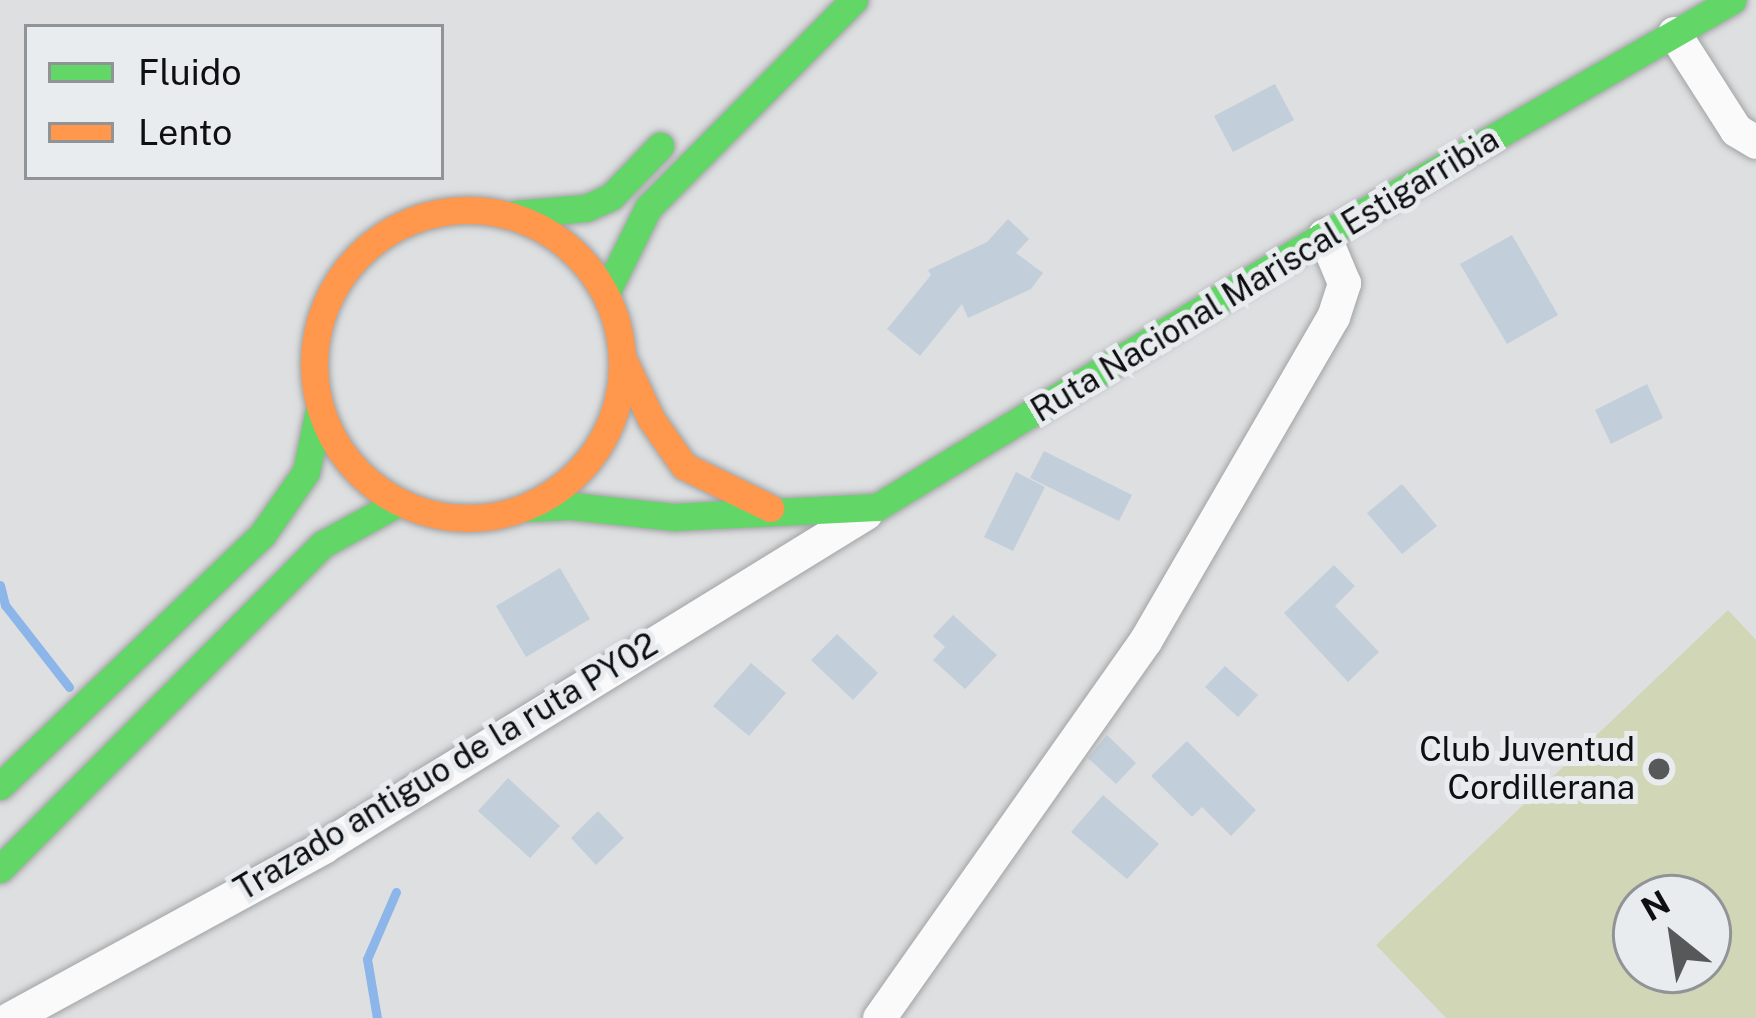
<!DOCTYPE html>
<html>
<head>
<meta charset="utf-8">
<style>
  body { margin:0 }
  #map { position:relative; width:1756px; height:1018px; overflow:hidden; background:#dddfe1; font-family:"Public Sans",sans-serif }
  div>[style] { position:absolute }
  .green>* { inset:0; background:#d1d6b7 }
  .stream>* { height:9px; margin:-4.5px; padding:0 4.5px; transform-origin:4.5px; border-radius:4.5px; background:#8cb5e9 }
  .building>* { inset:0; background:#c2cfda }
  .roads { filter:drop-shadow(0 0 3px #a2a3a4) drop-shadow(0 0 3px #a2a3a4) }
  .street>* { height:33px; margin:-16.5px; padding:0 16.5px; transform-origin:16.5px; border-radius:16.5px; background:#fafafa }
  .fast>* { height:27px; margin:-13.5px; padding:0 13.5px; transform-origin:13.5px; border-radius:13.5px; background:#63d668 }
  .slow>* { height:27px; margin:-13.5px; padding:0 13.5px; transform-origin:13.5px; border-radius:13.5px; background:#ff974d }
  .slow>.ring { margin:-13.5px; padding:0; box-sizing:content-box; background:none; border:27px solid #ff974d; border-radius:50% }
  .dots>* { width:33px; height:33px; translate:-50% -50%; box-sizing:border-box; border:6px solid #e9ecef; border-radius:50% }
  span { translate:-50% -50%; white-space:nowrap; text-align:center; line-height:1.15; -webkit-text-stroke:10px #e9ecef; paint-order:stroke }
  .street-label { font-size:33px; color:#0e0f10 }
  .poi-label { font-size:33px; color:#0e0f10 }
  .right { translate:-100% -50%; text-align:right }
  .legend { position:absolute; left:24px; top:24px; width:420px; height:156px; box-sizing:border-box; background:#e9ecef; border:3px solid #919496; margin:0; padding:15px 21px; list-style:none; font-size:36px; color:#0e0f10 }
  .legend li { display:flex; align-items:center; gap:24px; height:60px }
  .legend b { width:60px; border:3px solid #919496 }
  .north { position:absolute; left:1612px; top:874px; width:120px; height:120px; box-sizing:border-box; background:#e9ecef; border:3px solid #919496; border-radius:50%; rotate:330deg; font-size:33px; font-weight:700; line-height:48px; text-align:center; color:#0e0f10 }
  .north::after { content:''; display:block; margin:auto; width:42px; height:54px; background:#565859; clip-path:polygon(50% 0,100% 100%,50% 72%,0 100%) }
</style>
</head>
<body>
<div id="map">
  <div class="green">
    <div style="clip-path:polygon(evenodd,1728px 610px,1756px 640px,1756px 1018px,1446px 1018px,1376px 945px,1728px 610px,1636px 898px,1708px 898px,1708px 970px,1636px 970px,1636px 898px)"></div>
  </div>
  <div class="stream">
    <div style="left:0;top:585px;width:21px;rotate:76deg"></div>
    <div style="left:5px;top:605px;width:104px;rotate:52deg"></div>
    <div style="left:377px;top:1018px;width:60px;rotate:-99.6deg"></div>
    <div style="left:367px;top:959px;width:73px;rotate:-66.6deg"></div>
  </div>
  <div class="building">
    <div style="clip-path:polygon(1275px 84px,1294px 120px,1233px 152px,1214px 116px)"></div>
    <div style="clip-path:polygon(1008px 219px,1029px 239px,1016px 253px,1043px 273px,1031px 289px,968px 318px,962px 304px,920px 356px,887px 329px,931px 275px,928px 270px,987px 242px)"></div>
    <div style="clip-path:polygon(1512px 235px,1558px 315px,1507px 344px,1460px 264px)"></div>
    <div style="clip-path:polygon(1647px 384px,1663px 418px,1611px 444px,1595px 410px)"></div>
    <div style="clip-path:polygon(1044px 451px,1132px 495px,1119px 521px,1030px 478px)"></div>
    <div style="clip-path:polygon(1016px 472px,1045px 487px,1013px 551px,984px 537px)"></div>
    <div style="clip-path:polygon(1402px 484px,1437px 526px,1402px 554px,1367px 513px)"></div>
    <div style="clip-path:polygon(1334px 565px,1355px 586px,1335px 606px,1379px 652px,1348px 682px,1284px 613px)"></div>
    <div style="clip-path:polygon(560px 568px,590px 619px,526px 657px,496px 606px)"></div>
    <div style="clip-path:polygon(953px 615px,997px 655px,965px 689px,933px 660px,945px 647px,933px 636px)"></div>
    <div style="clip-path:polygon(837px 634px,878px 673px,853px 700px,811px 660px)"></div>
    <div style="clip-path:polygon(751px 663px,786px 693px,749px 736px,713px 706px)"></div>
    <div style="clip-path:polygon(1225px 666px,1258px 695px,1238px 717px,1205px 687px)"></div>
    <div style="clip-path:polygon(1107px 735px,1136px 763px,1116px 784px,1088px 758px)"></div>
    <div style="clip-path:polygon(1187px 741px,1256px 810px,1231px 836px,1202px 807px,1192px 817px,1151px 776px)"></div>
    <div style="clip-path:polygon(508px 778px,560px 826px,530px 858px,478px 811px)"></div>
    <div style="clip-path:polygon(1103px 795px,1159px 844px,1127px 879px,1071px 832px)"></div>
    <div style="clip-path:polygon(598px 811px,624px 838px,596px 865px,571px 838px)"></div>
  </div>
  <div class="roads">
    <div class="street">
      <div style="left:1674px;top:33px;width:115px;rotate:57.4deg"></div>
      <div style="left:1736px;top:130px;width:23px;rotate:31deg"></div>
      <div style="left:10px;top:1018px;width:357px;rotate:-28.6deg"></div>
      <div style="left:323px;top:847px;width:637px;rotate:-31.6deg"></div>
      <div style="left:879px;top:1018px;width:461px;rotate:-54.8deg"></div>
      <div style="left:1145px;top:641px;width:375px;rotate:-59.9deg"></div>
      <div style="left:1333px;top:317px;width:36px;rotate:-72deg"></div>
      <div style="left:1344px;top:283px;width:52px;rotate:-112.6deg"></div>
    </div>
    <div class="fast">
      <div style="left:515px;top:214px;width:71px;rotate:-4.8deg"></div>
      <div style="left:586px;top:208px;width:27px;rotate:-24deg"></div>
      <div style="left:611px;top:197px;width:71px;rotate:-46.1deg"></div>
      <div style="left:607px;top:291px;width:93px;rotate:-63.7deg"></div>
      <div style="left:648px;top:208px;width:293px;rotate:-45.3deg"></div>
      <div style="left:524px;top:508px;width:47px;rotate:-2.4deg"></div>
      <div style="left:571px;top:506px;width:104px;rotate:6.1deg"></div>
      <div style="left:674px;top:517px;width:203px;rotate:-2.8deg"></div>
      <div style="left:877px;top:507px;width:523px;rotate:-31.32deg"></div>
      <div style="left:1324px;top:235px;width:471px;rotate:-29.9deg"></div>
      <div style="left:0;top:786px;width:363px;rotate:-43.8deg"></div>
      <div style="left:262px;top:535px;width:77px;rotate:-55.1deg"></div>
      <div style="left:306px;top:472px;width:63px;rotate:-78.2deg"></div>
      <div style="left:0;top:869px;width:458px;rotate:-45.2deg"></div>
      <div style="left:323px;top:544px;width:85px;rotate:-28.7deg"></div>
    </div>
    <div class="slow">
      <div class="ring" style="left:314px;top:210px;width:281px;height:281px"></div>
      <div style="left:623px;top:359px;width:66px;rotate:65deg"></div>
      <div style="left:651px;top:419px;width:57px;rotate:54.9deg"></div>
      <div style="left:684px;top:466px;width:96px;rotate:26deg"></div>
    </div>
  </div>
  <div class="dots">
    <div style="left:1659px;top:769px;background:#565859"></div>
  </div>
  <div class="street-label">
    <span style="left:1265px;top:275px;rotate:-31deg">Ruta Nacional Mariscal Estigarribia</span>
    <span style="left:446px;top:767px;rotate:-31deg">Trazado antiguo de la ruta PY02</span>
  </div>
  <div class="poi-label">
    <span class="right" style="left:1635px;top:769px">Club Juventud<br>Cordillerana</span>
  </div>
  <ul class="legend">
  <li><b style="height:15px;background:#63d668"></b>Fluido</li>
  <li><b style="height:15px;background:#ff974d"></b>Lento</li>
  </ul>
  <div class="north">N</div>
</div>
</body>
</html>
